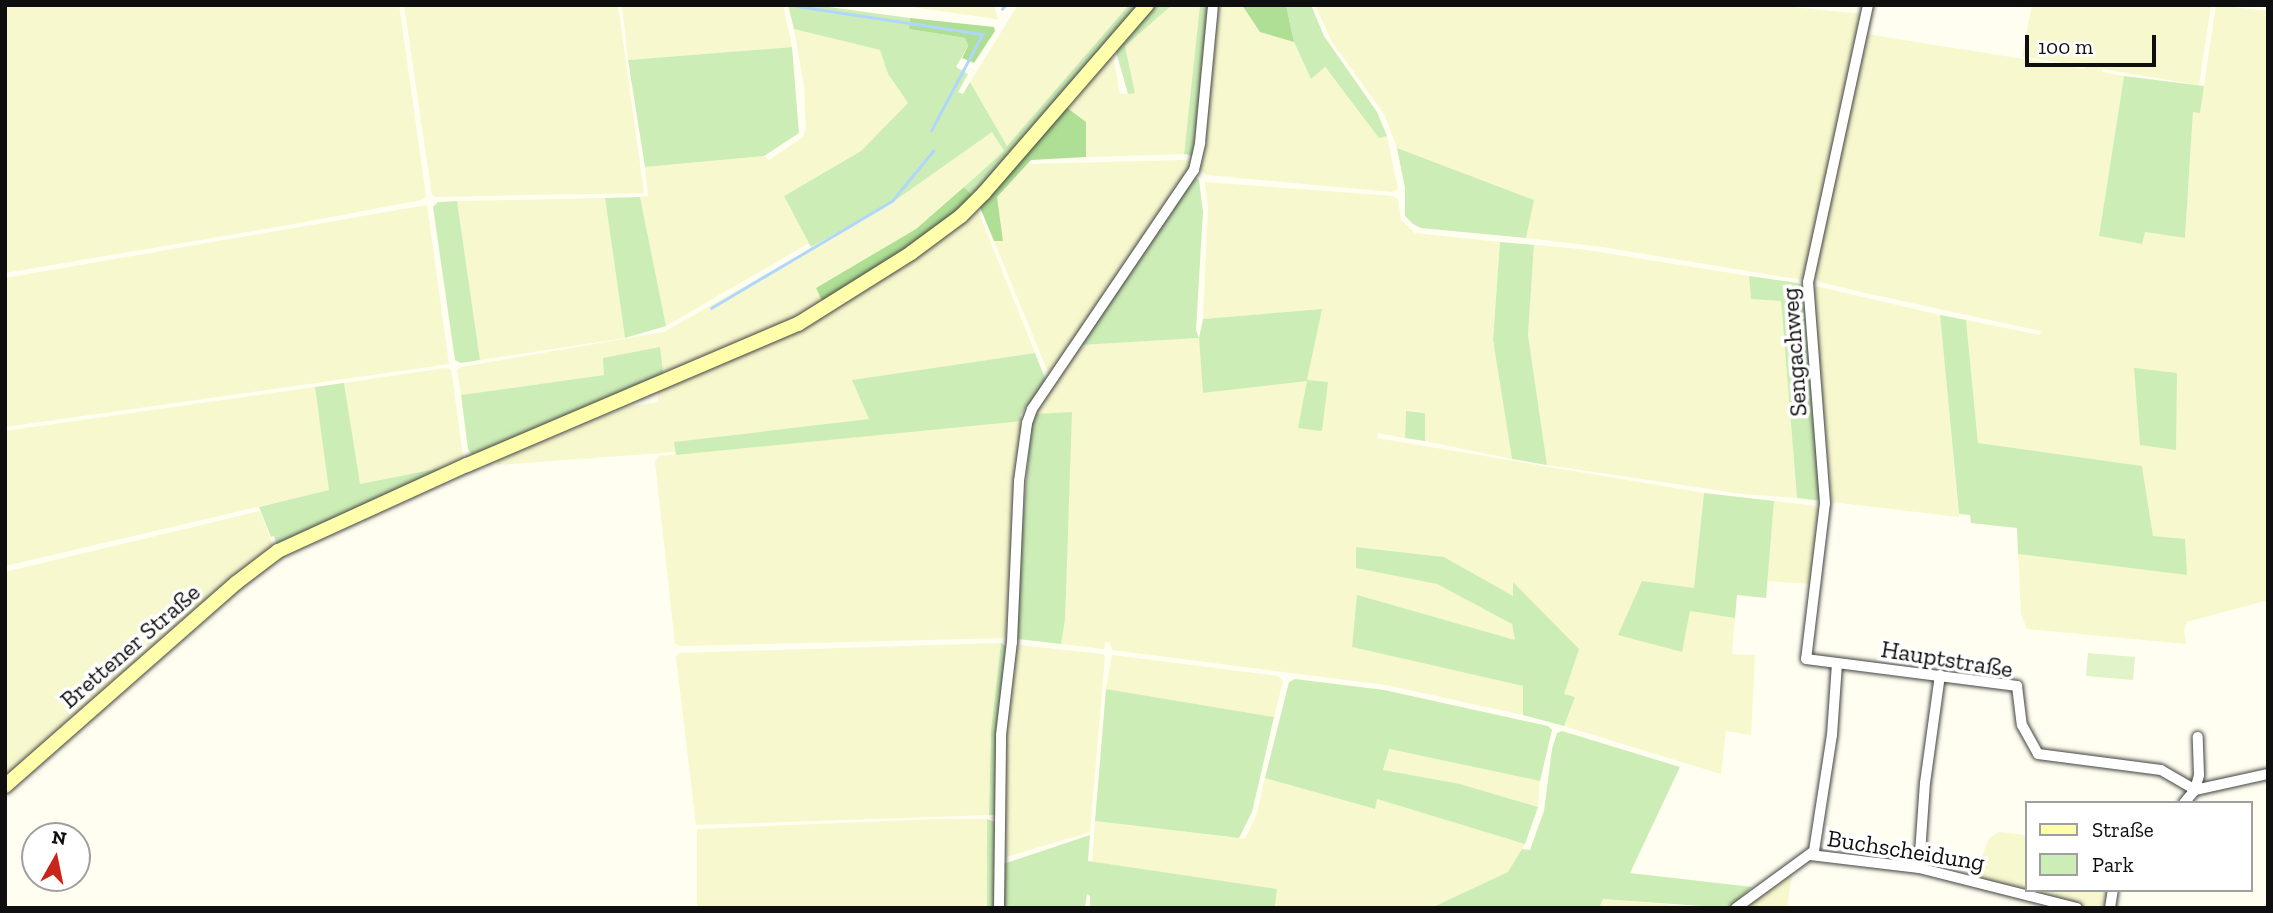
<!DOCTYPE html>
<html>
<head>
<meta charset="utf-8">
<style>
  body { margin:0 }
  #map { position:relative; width:2273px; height:913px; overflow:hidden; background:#fffef0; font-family:"Zilla Slab",serif }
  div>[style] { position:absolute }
  .farmland>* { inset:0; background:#f7f8ce }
  .green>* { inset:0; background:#cdedb6 }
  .forest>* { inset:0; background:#aedf94 }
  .pitch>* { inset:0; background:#e0f3c9 }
  .stream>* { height:2.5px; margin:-1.25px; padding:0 1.25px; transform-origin:1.25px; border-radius:1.25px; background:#b0d7fb }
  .roads { filter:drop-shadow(0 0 2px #424242) drop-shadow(0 0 2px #424242) }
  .minor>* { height:10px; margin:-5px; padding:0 5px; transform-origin:5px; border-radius:5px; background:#fff }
  .secondary>* { height:14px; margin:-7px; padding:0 7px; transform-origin:7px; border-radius:7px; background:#fffeab }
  span { translate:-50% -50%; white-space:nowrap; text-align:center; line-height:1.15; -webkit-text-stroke:7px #fff; paint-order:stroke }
  .street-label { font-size:24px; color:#0f0f0f }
  .frame { position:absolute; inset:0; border:7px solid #0f0f0f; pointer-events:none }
  .legend { position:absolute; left:2025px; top:801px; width:228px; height:91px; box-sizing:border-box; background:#fff; border:2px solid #9f9f9f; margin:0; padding:9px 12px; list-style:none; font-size:21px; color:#0f0f0f }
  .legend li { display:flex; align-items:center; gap:14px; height:35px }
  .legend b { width:35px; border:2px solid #9f9f9f }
  .north { position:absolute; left:21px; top:822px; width:70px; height:70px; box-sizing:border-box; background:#fff; border:2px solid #9f9f9f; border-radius:50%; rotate:9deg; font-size:19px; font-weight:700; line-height:28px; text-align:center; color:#0f0f0f }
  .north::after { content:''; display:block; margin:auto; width:24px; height:32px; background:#ca251b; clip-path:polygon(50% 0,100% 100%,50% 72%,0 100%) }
  .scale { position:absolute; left:2025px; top:35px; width:131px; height:32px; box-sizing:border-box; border:4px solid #0f0f0f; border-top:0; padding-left:9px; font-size:21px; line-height:24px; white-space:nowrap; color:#0f0f0f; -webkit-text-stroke:5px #fff; paint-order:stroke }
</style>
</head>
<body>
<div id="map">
  <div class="farmland">
    <div style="clip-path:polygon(5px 5px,399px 5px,426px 196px,421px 200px,294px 224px,5px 273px)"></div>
    <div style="clip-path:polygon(404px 5px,618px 5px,644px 193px,435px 197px,432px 195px)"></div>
    <div style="clip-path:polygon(622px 5px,783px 5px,792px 47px,628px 60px)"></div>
    <div style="clip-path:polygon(899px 5px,994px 5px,998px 20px,990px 18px)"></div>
    <div style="clip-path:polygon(1018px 5px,1129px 5px,1007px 146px,970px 82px)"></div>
    <div style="clip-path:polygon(1200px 5px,1184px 154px,1086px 157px,1086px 122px,1066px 107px,1112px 52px,1120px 94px,1135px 93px,1125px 46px,1169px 7px)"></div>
    <div style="clip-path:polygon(1217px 5px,1242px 5px,1261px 32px,1294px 42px,1311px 79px,1324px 67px,1379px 137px,1387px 136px,1398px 189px,1392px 192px,1206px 175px,1198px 167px)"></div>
    <div style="clip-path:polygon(1315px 5px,1774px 5px,1861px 14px,1807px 274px,1802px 279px,1790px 278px,1603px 247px,1526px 238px,1533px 200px,1397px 148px,1384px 114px,1332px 42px)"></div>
    <div style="clip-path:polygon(2032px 5px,2211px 5px,2199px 85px,2102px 69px,2102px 72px,2124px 76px,2099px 236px,2142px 244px,2144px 232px,2185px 238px,2193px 112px,2200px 112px,2216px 5px,2268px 11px,2268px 600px,2187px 622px,2184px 630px,2186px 644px,2027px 629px,2021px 614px,2018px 554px,2186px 574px,2153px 536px,2142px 466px,1978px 443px,1966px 320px,2040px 335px,2041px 331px,1861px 292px,1820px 282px,1813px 275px,1866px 34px,2085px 69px,2085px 67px,2022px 56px)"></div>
    <div style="clip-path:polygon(794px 29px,880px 50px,888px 74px,908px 103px,861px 151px,785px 195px,809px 243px,666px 326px,640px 197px,648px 196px,645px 167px,764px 156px,769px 160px,803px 137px,806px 129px,804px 86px)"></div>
    <div style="clip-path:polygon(992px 132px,1004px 151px,916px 229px,816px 288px,823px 303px,794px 320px,664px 378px,660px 348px,604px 375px,461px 395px,457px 370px,461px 367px,664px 332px,893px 202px)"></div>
    <div style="clip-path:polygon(1182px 160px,1191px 161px,1187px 173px,1050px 377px,994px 241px,1003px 240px,997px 198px,1027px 164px)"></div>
    <div style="clip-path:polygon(1205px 182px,1392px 196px,1398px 199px,1401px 220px,1415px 233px,1500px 242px,1493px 340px,1512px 459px,1425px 441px,1424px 412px,1406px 411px,1405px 438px,1378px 433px,1377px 438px,1704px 493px,1694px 588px,1682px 652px,1690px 610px,1735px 618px,1732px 654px,1755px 655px,1751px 735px,1726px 731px,1721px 774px,1564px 726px,1575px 697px,1564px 694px,1513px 584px,1514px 597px,1444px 557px,1357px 547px,1357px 568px,1437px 584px,1512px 624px,1515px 641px,1358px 596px,1352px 647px,1523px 686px,1523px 715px,1386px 685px,1112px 650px,1110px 642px,1105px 642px,1104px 649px,1061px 644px,1065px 620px,1035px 414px,1081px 345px,1199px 338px,1204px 393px,1307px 380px,1321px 309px,1203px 319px,1208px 208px)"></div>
    <div style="clip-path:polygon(605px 198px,625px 338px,480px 360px,457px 201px)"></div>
    <div style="clip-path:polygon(427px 205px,449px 364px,5px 427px,5px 278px)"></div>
    <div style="clip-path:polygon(978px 211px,1035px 353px,853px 380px,869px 419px,675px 442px,675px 452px,497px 465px,497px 461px,627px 407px,658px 402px,658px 390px,875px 284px)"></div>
    <div style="clip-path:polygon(1534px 245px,1580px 249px,1749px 276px,1751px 299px,1781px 301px,1797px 498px,1743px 494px,1547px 465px,1528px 335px)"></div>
    <div style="clip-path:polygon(1815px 286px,1940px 315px,1959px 517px,1832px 502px,1811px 291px)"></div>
    <div style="clip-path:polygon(445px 368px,451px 369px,463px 456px,461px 464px,359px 484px,344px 383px)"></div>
    <div style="clip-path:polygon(315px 387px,330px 490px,5px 566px,5px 431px)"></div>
    <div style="clip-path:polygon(1022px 421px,1014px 475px,1006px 638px,680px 646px,675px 643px,655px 462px,659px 456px)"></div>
    <div style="clip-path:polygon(1774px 501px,1816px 506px,1821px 512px,1814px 584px,1767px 581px)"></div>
    <div style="clip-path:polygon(260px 511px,273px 546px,8px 776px,5px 770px,5px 572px)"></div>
    <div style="clip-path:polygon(1001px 643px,991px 730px,989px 815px,696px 825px,676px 657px,679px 653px)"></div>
    <div style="clip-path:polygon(1020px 645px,1103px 654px,1105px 657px,1090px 832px,1006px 857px,1002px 855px,1005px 743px,1015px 650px)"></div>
    <div style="clip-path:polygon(1112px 655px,1278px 676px,1283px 681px,1274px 717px,1106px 689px)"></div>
    <div style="clip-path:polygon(1388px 749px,1540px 781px,1538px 807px,1460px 784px,1383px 771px)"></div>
    <div style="clip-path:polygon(1265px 778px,1374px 809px,1377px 799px,1525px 844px,1509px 872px,1431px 908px,1275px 907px,1277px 889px,1092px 862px,1095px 821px,1245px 839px,1257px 813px)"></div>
    <div style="clip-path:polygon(935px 819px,987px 819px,987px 908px,697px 908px,697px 829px)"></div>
    <div style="clip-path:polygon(1999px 832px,2026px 835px,2026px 890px,2110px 890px,2107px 908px,2087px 908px,1974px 877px,1989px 838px)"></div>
    <div style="clip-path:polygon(1793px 868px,1787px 908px,1742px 908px)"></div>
    <div style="clip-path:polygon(1603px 899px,1713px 908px,1599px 908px)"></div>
  </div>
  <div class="green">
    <div style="clip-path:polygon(788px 5px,814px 5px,910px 18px,909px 29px,965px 38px,968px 46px,956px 67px,968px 74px,958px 92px,963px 94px,970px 82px,1007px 146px,1129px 5px,1139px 5px,973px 196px,964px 187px,1004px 151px,992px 132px,893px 202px,811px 247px,784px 196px,861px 151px,908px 103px,888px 74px,880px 50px,794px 29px)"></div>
    <div style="clip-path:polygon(1152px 5px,1172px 5px,1125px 46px,1135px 93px,1128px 94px,1115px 48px)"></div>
    <div style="clip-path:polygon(1200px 5px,1211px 5px,1193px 156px,1184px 154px)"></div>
    <div style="clip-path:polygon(1286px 5px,1311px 5px,1324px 36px,1377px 112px,1387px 136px,1379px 138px,1325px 67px,1311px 79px,1294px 42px)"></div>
    <div style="clip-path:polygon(792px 47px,799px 133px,764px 156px,645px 167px,628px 60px)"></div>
    <div style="clip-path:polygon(2124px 76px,2204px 86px,2200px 113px,2193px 112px,2185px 238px,2145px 232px,2142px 244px,2099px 236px)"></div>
    <div style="clip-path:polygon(1397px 148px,1534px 200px,1526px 238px,1421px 228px,1413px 224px,1405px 216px,1405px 188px)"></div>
    <div style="clip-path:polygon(1194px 177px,1199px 180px,1203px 212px,1196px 330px,1199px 338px,1203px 319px,1322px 309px,1307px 380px,1328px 382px,1322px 431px,1298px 428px,1307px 381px,1203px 393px,1199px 338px,1081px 345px)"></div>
    <div style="clip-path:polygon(640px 197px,666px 326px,625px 338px,605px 198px)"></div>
    <div style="clip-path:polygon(457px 201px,480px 360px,461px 363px,455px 360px,433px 207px,438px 202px)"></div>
    <div style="clip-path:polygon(1500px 242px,1534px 245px,1528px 335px,1547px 465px,1512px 459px,1493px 340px)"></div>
    <div style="clip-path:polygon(1749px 276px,1798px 283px,1803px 286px,1822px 501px,1797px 498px,1781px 301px,1751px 299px)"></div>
    <div style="clip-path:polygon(1940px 315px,1966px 320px,1978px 443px,2142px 466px,2153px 536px,2185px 539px,2187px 575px,2018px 554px,2017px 528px,1971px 523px,1970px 515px,1959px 514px)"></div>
    <div style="clip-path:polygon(660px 347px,664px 378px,473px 456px,468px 449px,461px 395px,604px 375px,603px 358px)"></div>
    <div style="clip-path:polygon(1035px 353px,1046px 381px,1020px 415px,1022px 421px,676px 455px,674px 442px,869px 419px,852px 380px)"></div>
    <div style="clip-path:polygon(2134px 368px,2177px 373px,2176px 450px,2140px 445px)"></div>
    <div style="clip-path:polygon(344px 383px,360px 484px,461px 464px,277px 544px,274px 536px,271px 537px,259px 507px,329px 490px,315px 387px)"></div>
    <div style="clip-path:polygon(1406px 411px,1425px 413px,1425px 441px,1405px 438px)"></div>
    <div style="clip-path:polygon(1072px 412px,1065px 620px,1061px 644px,1018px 639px,1014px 634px,1017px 578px,1032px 422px,1035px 414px)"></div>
    <div style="clip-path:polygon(1704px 493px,1774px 501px,1766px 598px,1737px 595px,1735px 618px,1690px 611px,1682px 652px,1618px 635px,1642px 581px,1694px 588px)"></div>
    <div style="clip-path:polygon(1356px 547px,1444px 557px,1513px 596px,1513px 582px,1579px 649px,1564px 694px,1575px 697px,1564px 726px,1523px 715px,1523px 686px,1352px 647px,1357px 595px,1515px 640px,1512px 624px,1437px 584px,1356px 568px)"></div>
    <div style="clip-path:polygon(1001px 643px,1007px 647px,998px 740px,995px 815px,989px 815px,991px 730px)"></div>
    <div style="clip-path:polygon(1295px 679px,1384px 690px,1548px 726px,1552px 730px,1540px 781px,1389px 749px,1383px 770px,1460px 784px,1538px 807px,1525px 844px,1377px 799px,1375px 809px,1265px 778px,1289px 682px)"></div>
    <div style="clip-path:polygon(1106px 689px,1274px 717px,1252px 812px,1239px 838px,1095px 821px)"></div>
    <div style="clip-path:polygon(1562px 731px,1680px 767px,1630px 873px,1752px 887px,1729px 908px,1603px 899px,1599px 908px,1431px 908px,1508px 872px,1522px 849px,1530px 850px,1544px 811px,1552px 749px,1557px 733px)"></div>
    <div style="clip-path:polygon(987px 819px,995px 822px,995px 908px,987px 908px)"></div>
    <div style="clip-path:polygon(1090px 835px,1088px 861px,1277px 889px,1275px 906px,1283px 908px,1090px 908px,1090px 896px,1087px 894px,1085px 908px,1002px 908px,1003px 864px)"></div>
  </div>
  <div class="forest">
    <div style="clip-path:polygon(1242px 5px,1286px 5px,1294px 42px,1260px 32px)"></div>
    <div style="clip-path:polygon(910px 18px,994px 27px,995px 31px,974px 63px,962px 58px,968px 46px,965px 38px,909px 29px)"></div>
    <div style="clip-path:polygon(1066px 107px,1086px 122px,1086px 157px,1031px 160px,997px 197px,1003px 241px,994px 241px,979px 205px)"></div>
    <div style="clip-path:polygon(964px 187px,973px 196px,930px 233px,823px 303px,816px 288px,916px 229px)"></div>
  </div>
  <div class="pitch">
    <div style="clip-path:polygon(2088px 653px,2135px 657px,2133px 680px,2086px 676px)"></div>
  </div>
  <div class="stream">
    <div style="left:797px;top:6px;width:188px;rotate:8.6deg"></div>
    <div style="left:983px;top:34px;width:109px;rotate:118deg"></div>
    <div style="left:1002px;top:9px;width:5px;rotate:-53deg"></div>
    <div style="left:711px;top:308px;width:210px;rotate:-30.6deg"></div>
    <div style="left:892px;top:201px;width:65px;rotate:-50.6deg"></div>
  </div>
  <div class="roads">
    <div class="minor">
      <div style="left:1868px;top:5px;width:283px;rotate:102.2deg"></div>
      <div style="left:1808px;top:282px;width:222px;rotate:85.6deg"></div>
      <div style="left:1825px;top:503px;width:157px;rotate:96.9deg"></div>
      <div style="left:1806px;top:659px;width:213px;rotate:7.3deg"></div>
      <div style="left:2017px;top:686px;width:39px;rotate:83deg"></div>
      <div style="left:2022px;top:725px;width:33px;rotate:61deg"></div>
      <div style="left:2038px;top:754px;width:124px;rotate:7.4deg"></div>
      <div style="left:2161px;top:770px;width:39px;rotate:30deg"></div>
      <div style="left:2195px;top:790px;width:75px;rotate:-12.4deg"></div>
      <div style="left:2184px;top:803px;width:17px;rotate:-50deg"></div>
      <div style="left:2195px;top:790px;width:16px;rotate:-75deg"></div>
      <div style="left:2199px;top:775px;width:38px;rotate:-92deg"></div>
      <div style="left:1810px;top:855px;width:110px;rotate:6.8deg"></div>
      <div style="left:1919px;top:868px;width:163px;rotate:14.2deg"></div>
      <div style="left:1919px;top:868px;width:85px;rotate:-86deg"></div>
      <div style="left:1925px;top:783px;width:109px;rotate:-82.1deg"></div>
      <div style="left:999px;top:908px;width:173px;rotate:-89.3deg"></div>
      <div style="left:1001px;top:735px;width:94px;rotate:-83.3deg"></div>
      <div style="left:1012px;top:642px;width:161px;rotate:-87.5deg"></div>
      <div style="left:1019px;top:481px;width:59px;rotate:-82.1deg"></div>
      <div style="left:1027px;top:423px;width:15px;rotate:-70deg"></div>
      <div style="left:1032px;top:409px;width:289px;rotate:-55.9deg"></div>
      <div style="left:1194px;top:170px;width:28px;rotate:-77deg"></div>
      <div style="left:1200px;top:143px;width:139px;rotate:-84.6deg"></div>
      <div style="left:1736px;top:908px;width:97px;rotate:-36.2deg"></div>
      <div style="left:1814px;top:851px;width:117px;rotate:-81.2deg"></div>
      <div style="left:1832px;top:735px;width:71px;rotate:-86deg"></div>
      <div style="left:2110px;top:908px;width:18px;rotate:-81deg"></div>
    </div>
    <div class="secondary">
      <div style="left:5px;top:786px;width:308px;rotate:-41.3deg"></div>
      <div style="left:236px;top:583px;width:53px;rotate:-37.3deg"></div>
      <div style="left:278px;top:551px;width:208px;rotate:-24.5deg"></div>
      <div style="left:467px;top:465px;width:360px;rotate:-23.1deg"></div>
      <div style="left:798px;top:324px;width:133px;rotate:-32.1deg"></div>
      <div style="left:911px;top:253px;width:62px;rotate:-36.5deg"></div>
      <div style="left:961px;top:216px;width:33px;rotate:-45deg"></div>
      <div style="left:984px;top:193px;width:249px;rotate:-49.1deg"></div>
    </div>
  </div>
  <div class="street-label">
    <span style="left:1794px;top:352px;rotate:-94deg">Sengachweg</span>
    <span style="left:130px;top:646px;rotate:-41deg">Brettener Straße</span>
    <span style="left:1947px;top:659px;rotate:9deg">Hauptstraße</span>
    <span style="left:1906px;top:850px;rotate:9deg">Buchscheidung</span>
  </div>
  <div class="frame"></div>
  <ul class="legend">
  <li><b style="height:9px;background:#fffeab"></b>Straße</li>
  <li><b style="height:19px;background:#cdedb6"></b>Park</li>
  </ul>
  <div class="north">N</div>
  <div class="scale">100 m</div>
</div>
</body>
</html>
